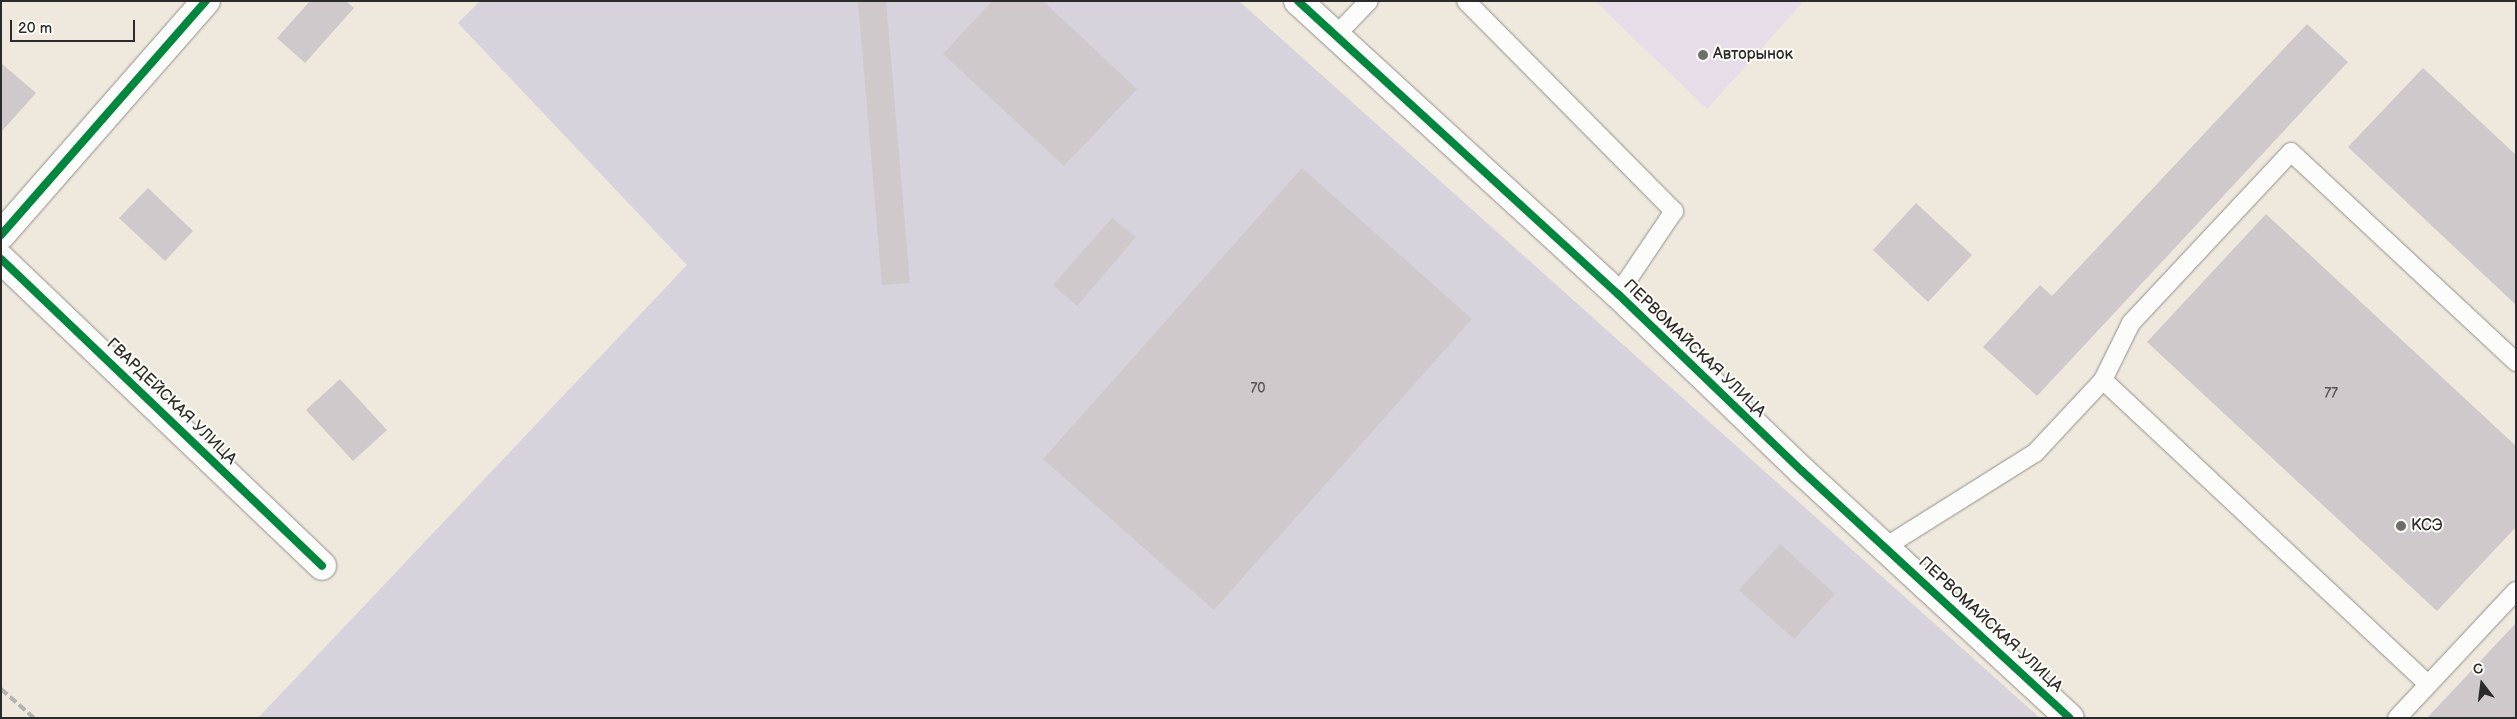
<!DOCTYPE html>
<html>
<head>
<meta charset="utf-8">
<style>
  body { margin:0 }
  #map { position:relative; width:2517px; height:719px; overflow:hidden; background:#eee8dd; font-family:"Balsamiq Sans",sans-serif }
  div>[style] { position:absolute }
  .built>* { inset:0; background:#e7dde9 }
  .industrial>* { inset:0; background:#d7d2db }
  .building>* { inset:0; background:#cfc9cc }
  .roads { filter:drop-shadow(0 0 1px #938f8a) drop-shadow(0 0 1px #938f8a) }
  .lane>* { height:18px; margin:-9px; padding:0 9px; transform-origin:9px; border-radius:9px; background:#fcfcfa }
  .street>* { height:28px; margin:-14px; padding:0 14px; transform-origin:14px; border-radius:14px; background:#fcfcfa }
  .rail>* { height:4px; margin-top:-2px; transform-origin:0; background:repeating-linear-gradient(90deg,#b4b3b2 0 8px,transparent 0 12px) }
  .cycleway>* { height:8px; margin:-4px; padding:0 4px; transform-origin:4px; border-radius:4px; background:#00873e }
  .dots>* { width:14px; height:14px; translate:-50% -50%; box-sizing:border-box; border:2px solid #fdfcf7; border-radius:50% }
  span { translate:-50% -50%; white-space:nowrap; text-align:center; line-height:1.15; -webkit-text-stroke:4px #fdfcf7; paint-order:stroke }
  .number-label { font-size:14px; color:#545253 }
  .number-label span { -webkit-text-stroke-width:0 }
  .poi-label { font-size:16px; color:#2b2b2b }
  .left { translate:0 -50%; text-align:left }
  .street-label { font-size:16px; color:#2b2b2b }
  .frame { position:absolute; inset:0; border:2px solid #2b2b2b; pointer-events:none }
  .north { position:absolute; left:2457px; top:659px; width:50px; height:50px; -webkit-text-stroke:4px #fdfcf7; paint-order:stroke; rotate:345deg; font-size:14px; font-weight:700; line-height:20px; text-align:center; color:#2b2b2b }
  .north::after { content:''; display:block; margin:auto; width:18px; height:22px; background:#2b2b2b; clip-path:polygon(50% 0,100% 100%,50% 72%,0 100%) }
  .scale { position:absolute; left:10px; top:20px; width:125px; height:22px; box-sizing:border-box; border:2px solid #2b2b2b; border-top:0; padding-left:6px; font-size:15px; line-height:18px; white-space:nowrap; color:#2b2b2b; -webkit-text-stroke:4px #fdfcf7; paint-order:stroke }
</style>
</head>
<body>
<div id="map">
  <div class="built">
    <div style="clip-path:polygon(1595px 1px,1804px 1px,1707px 109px)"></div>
  </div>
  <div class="industrial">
    <div style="clip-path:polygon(480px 1px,1239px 1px,2040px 718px,258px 718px,687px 265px,458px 23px)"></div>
  </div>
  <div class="building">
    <div style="clip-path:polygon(310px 1px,346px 1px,354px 8px,305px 63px,277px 38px)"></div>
    <div style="clip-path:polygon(858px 1px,886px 1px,910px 283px,882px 285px)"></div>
    <div style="clip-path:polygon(992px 1px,1043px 1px,1137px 89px,1064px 166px,943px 54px)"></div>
    <div style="clip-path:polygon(2307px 24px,2348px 62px,2037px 396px,1983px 347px,2040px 285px,2052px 296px)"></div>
    <div style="clip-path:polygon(1px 63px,36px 93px,2px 131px,1px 130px)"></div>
    <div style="clip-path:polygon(2423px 68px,2516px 155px,2516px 305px,2348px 147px)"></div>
    <div style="clip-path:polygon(1302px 168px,1472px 319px,1214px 610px,1043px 459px)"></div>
    <div style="clip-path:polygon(148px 188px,193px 231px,165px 261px,119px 218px)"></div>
    <div style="clip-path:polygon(1916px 203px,1972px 255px,1928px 302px,1873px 250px)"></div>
    <div style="clip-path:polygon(2266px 214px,2516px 446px,2516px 527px,2437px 611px,2147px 342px)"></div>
    <div style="clip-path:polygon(1112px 218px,1136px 237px,1077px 306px,1053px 285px)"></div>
    <div style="clip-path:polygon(340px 379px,387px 430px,353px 461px,306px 410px)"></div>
    <div style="clip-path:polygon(1780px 544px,1835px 594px,1794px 639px,1739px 590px)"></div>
    <div style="clip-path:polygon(2516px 623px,2516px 718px,2427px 718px)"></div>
  </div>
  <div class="roads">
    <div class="lane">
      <div style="left:1466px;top:1px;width:296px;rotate:45.3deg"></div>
      <div style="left:1674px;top:211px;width:100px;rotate:124deg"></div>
      <div style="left:1336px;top:35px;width:47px;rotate:-45.9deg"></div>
      <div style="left:2103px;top:380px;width:64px;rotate:-63.8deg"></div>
      <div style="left:2131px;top:323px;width:234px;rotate:-46.9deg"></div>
      <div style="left:2291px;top:152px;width:308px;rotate:43deg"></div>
      <div style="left:1885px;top:547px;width:177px;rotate:-32.1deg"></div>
      <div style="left:2035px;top:453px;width:100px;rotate:-47deg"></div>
      <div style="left:2103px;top:380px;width:445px;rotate:43.1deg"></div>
      <div style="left:2397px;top:718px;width:174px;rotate:-46.9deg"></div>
    </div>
    <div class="street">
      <div style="left:1298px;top:1px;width:434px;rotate:42.5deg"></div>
      <div style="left:1618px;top:294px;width:255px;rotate:43.9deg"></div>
      <div style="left:1802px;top:471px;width:364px;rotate:42.7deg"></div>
      <div style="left:1px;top:235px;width:311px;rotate:-48.8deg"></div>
      <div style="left:1px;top:259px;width:444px;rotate:43.7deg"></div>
    </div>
  </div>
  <div class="rail">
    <div style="left:1px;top:689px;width:44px;rotate:41.3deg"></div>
  </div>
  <div class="cycleway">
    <div style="left:1298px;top:1px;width:434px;rotate:42.5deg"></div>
    <div style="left:1618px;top:294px;width:255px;rotate:43.9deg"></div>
    <div style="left:1802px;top:471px;width:364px;rotate:42.7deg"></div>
    <div style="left:1px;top:235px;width:311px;rotate:-48.8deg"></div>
    <div style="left:1px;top:259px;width:444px;rotate:43.7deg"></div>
  </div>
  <div class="dots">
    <div style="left:1703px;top:55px;background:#6f6d69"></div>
    <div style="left:2401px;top:526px;background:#6f6d69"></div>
  </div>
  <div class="number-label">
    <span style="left:1258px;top:389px">70</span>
    <span style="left:2331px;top:394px">77</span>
  </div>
  <div class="poi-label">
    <span class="left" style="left:1713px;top:55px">Авторынок</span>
    <span class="left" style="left:2411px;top:526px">КСЭ</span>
  </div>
  <div class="street-label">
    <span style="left:1694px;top:349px;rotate:44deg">ПЕРВОМАЙСКАЯ УЛИЦА</span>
    <span style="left:171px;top:402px;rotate:44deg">ГВАРДЕЙСКАЯ УЛИЦА</span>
    <span style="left:1990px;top:625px;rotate:43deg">ПЕРВОМАЙСКАЯ УЛИЦА</span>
  </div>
  <div class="frame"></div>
  <div class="north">С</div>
  <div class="scale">20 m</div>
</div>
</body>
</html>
